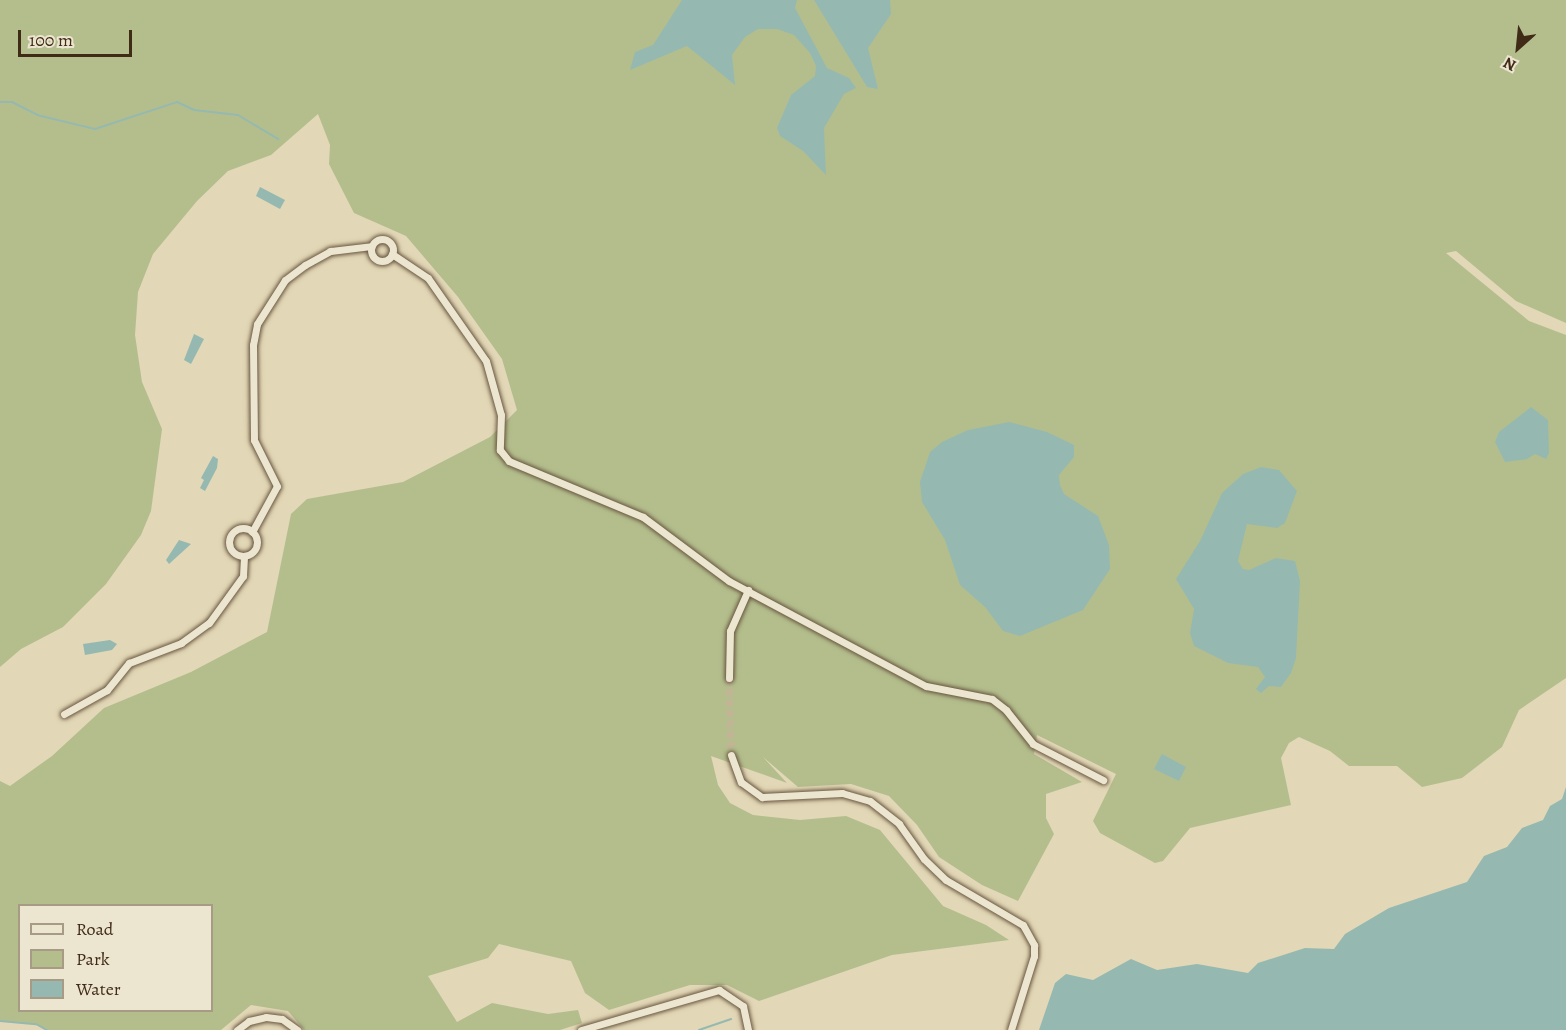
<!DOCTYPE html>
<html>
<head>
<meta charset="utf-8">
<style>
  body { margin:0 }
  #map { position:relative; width:1566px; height:1030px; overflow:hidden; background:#e2d7b6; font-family:Alegreya,serif }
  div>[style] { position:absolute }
  .green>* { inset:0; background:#b4be8d }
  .water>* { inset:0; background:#95b9b0 }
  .stream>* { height:2px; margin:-1px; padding:0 1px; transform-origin:1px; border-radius:1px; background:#95b9b0 }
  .street-tunnel>* { height:7px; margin-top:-3.5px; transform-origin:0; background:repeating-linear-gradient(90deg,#c2b596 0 7px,transparent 0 10.5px) }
  .roads { filter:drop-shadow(0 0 2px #68563f) drop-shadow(0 0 2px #68563f) }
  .street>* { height:7px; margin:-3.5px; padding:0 3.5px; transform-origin:3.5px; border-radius:3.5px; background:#ece5d0 }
  .street>.ring { margin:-3.5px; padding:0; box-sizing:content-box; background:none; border:7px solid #ece5d0; border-radius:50% }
  span { translate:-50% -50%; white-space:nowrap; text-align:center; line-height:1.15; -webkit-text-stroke:4.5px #ece5d0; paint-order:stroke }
  .legend { position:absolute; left:18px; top:904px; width:195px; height:108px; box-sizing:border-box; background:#ece5d0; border:2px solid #a79b86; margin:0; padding:8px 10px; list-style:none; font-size:18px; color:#402b17 }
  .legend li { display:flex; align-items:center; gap:12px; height:30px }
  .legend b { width:30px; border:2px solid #a79b86 }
  .north { position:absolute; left:1488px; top:18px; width:60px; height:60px; -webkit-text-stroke:4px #ece5d0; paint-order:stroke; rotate:207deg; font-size:16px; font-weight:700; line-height:24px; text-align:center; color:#402b17 }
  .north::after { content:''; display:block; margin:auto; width:21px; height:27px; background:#402b17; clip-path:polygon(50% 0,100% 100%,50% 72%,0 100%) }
  .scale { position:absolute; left:18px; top:30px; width:114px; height:27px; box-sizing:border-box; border:3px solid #402b17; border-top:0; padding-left:8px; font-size:18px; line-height:21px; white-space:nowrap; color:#402b17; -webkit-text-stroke:4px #ece5d0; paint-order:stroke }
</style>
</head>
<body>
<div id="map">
  <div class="green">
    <div style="clip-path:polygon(evenodd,0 0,1566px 0,1566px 323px,1516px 301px,1456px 251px,1446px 253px,1529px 321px,1566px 335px,1566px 678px,1519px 710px,1502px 747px,1462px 778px,1422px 787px,1397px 766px,1349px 766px,1330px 751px,1299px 737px,1289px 743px,1281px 758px,1291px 805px,1190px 828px,1163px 861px,1155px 863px,1100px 833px,1093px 821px,1116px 774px,1037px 735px,1034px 754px,1082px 782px,1046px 794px,1046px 818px,1054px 834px,1018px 901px,982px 885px,939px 857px,917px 825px,889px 796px,851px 784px,798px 787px,763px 757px,787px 783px,711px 756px,718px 785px,730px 803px,753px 815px,800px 820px,846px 816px,880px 830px,943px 906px,986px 925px,1009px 940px,892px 955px,759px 1001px,727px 985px,690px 985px,609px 1010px,585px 993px,571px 961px,499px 944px,488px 958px,428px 976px,457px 1022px,492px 1003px,548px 1014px,578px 1010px,582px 1023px,560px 1030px,304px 1030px,288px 1011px,251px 1005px,221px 1030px,47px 1030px,36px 1024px,0 1021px,0 781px,10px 786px,52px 756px,104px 708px,191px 672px,267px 632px,291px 514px,307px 499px,403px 482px,490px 437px,517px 410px,502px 359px,458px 297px,406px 236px,354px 213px,329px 164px,330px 145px,318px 114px,271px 155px,228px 171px,197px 201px,153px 254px,138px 292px,135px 335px,142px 382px,162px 429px,151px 511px,141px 535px,106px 584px,63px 627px,21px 649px,0 667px,0 0,20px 906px,212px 906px,212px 1010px,20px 1010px,20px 906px)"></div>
  </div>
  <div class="water">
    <div style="clip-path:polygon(682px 0,797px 0,795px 8px,827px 68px,849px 78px,856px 88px,844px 94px,824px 128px,826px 175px,803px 151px,780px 136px,777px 128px,791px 95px,815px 76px,816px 66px,810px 53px,794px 35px,777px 29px,758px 29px,745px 37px,732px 55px,735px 85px,687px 46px,630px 70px,635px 52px,653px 45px)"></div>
    <div style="clip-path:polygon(814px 0,890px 0,891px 14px,868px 48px,878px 89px,867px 87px)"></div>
    <div style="clip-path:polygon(260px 187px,285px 200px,280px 209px,256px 196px)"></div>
    <div style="clip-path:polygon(194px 334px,204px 339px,191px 364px,184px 360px)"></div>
    <div style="clip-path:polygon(1531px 407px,1548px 420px,1549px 453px,1546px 459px,1535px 454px,1527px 459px,1505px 462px,1495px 442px,1499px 432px)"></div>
    <div style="clip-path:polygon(1009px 422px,1047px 432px,1074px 445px,1074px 457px,1059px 475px,1060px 485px,1064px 494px,1098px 516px,1109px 545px,1110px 569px,1083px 610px,1020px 636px,1003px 631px,985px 607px,960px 585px,945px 540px,922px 502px,920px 482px,930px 452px,942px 442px,968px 430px)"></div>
    <div style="clip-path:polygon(213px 456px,218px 459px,217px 468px,205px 491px,200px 488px,204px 480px,201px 478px)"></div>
    <div style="clip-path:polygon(1261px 467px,1279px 470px,1297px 491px,1285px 523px,1277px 528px,1247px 524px,1238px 561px,1243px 569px,1249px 570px,1276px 558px,1295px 561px,1300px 581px,1296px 658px,1291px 673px,1281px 687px,1269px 686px,1261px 693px,1256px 689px,1265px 677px,1258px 667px,1228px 663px,1194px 646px,1190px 633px,1194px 609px,1176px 579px,1200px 541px,1222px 493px,1243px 474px)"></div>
    <div style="clip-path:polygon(179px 540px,191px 544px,169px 564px,166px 560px)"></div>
    <div style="clip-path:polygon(110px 640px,117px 644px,112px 650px,85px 655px,83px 644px)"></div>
    <div style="clip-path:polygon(1162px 754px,1186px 767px,1179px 781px,1154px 769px)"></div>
    <div style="clip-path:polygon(1566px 787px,1566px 1030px,1039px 1030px,1055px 983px,1066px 974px,1093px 980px,1131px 959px,1157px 970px,1197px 964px,1248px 973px,1258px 963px,1305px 948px,1334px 949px,1345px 934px,1389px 908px,1467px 882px,1484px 856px,1507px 847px,1522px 828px,1543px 820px,1550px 806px,1562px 799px)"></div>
  </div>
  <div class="stream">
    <div style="left:0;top:102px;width:12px"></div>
    <div style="left:12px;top:102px;width:28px;rotate:27deg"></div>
    <div style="left:37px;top:115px;width:60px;rotate:13.6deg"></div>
    <div style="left:95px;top:129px;width:86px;rotate:-18.2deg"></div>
    <div style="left:177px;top:102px;width:19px;rotate:25deg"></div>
    <div style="left:194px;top:110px;width:44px;rotate:6.5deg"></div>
    <div style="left:238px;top:115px;width:47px;rotate:31deg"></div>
    <div style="left:0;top:1021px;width:36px;rotate:5deg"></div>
    <div style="left:36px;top:1024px;width:13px;rotate:29deg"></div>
    <div style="left:699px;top:1030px;width:34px;rotate:-19deg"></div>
  </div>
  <div class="street-tunnel">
    <div style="left:729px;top:678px;width:77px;rotate:88.5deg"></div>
  </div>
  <div class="roads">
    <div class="street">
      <div class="ring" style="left:371px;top:239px;width:15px;height:15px"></div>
      <div style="left:392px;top:254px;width:43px;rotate:33.7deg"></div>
      <div style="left:428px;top:278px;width:101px;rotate:55.1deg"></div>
      <div style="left:486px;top:361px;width:56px;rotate:74.5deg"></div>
      <div style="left:501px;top:415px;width:35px;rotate:92deg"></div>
      <div style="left:500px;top:450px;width:14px;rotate:51deg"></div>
      <div style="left:509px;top:461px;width:145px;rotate:22.7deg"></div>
      <div style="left:643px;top:517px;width:107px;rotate:36.7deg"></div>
      <div style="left:729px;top:581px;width:223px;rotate:28.1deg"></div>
      <div style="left:926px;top:686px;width:67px;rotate:11.1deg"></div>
      <div style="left:992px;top:699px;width:18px;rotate:38deg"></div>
      <div style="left:1006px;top:710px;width:43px;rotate:51.5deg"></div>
      <div style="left:1033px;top:744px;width:79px;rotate:27.2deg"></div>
      <div class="ring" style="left:229px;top:528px;width:21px;height:21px"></div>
      <div style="left:252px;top:532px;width:52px;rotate:-61.5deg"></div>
      <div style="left:277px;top:486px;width:51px;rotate:-116.6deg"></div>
      <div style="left:254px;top:440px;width:95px;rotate:-90.6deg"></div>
      <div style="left:253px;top:345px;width:21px;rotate:-79deg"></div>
      <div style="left:257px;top:324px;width:52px;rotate:-57.5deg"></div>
      <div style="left:285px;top:280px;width:25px;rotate:-37deg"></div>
      <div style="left:305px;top:265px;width:29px;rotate:-29deg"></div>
      <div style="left:330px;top:251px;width:42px;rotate:-6.8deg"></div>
      <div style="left:729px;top:678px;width:47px;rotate:-88.8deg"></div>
      <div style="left:730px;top:631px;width:45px;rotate:-66.3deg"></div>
      <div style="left:64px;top:714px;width:49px;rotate:-29.2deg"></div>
      <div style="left:107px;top:690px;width:35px;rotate:-51deg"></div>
      <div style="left:129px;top:663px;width:56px;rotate:-21deg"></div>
      <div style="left:181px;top:643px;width:34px;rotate:-36deg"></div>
      <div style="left:209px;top:623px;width:58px;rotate:-54.1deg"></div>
      <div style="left:243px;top:576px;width:20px;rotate:-87deg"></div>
      <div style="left:731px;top:755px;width:29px;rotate:70deg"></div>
      <div style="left:741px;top:782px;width:26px;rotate:36deg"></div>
      <div style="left:762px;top:797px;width:80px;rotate:-2.9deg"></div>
      <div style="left:842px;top:793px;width:29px;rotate:16deg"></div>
      <div style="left:870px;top:801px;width:37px;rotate:38deg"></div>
      <div style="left:899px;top:824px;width:43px;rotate:54.5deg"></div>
      <div style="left:924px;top:859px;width:30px;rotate:44deg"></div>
      <div style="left:946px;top:880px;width:89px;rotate:30.3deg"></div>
      <div style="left:1023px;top:925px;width:23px;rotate:61deg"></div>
      <div style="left:1034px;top:945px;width:11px;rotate:90deg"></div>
      <div style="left:1034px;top:956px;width:77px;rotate:107.3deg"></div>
      <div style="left:237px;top:1030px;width:15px;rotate:-37deg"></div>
      <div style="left:249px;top:1021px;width:17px;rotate:-13deg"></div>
      <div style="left:266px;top:1017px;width:16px;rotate:7deg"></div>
      <div style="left:282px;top:1019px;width:19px;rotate:36deg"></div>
      <div style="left:581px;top:1030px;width:144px;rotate:-16.2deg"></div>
      <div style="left:719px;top:990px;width:29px;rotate:34deg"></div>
      <div style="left:743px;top:1006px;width:25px;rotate:78deg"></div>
    </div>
  </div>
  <ul class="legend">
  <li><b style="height:8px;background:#ece5d0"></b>Road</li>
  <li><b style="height:16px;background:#b4be8d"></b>Park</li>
  <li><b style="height:16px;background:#95b9b0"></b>Water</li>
  </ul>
  <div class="north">N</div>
  <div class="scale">100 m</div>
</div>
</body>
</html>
